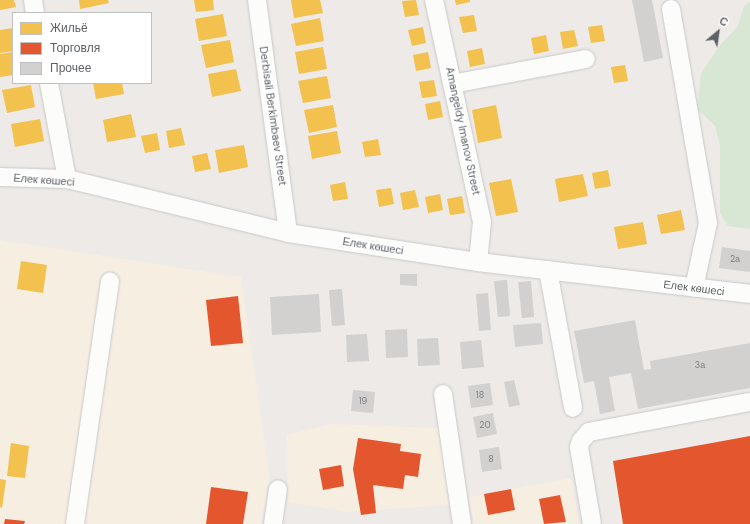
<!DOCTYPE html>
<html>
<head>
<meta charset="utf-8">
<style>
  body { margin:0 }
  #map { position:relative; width:750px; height:524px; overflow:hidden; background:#edeae7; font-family:"DM Sans",sans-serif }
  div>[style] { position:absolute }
  .commercial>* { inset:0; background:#f6eee1 }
  .green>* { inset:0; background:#d8e7d3 }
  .homes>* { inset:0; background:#f2c14e }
  .shops>* { inset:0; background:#e4572e }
  .building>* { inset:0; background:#d3d1d0 }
  .roads { filter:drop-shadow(0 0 1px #c9c9c9) drop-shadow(0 0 1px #c9c9c9) }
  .minor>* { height:18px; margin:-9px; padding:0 9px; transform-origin:9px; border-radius:9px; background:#fcfcfb }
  span { translate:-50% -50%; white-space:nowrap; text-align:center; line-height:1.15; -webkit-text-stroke:4px #fff; paint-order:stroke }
  .number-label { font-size:9px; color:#7c7e81 }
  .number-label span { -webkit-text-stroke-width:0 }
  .street-label { font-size:11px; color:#5d6165 }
  .legend { position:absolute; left:12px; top:12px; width:140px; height:72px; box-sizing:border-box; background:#fff; border:1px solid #bec0c1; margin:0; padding:5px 7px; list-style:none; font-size:12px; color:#5d6165 }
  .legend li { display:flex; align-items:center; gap:8px; height:20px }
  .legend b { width:20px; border:1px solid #bec0c1 }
  .north { position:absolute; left:698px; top:12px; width:40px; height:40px; -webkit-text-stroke:3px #fff; paint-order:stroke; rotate:29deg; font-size:11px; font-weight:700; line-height:16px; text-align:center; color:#5d6165 }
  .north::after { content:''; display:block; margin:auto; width:14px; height:18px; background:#5d6165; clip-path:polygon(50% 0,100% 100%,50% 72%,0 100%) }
</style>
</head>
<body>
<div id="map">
  <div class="commercial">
    <div style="clip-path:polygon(0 240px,241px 277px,270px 480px,261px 524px,0 524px)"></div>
    <div style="clip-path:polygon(331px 424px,440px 428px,450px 505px,348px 512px,288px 502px,287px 435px)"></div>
    <div style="clip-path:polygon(571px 478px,579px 524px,474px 524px,469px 497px)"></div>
  </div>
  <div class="green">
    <div style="clip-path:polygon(750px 2px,750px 229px,728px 226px,720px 213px,720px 146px,715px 126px,697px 109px,701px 73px,721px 44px,738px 26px,744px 6px)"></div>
  </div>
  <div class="homes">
    <div style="clip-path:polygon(0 0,14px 0,16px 7px,0 10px)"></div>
    <div style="clip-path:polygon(79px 0,108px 0,109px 3px,80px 9px)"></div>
    <div style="clip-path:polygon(194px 0,213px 0,214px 10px,196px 12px)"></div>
    <div style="clip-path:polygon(291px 0,320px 0,323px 13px,294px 18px)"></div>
    <div style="clip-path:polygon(416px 0,419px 15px,405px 17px,402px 1px)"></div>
    <div style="clip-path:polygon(455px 0,470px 0,470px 2px,456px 5px)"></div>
    <div style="clip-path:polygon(223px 14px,227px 36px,199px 41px,195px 19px)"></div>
    <div style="clip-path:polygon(474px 15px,477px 31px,463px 33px,459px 17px)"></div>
    <div style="clip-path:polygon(320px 18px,324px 41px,296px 46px,291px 24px)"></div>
    <div style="clip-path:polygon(602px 25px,605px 41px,591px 43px,588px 27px)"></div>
    <div style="clip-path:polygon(423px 27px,426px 43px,412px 46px,408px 30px)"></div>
    <div style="clip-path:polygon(13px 28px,13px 51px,0 53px,0 30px)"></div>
    <div style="clip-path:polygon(574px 30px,578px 46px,563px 49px,560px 32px)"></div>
    <div style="clip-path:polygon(546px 35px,549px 51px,534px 54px,531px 38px)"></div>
    <div style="clip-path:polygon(230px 40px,234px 62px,206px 68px,201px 45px)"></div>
    <div style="clip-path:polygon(323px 47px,327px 69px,299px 74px,295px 52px)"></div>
    <div style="clip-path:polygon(482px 48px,485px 64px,470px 67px,467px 51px)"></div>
    <div style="clip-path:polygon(13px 52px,13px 75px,0 77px,0 54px)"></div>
    <div style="clip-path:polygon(428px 52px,431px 68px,416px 71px,413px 55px)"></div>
    <div style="clip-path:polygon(625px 65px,628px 81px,614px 83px,611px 67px)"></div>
    <div style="clip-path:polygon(236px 69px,241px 91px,212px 97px,208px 74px)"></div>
    <div style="clip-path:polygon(327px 76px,331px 98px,303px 103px,298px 81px)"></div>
    <div style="clip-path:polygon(434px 80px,437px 96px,422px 98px,419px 82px)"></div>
    <div style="clip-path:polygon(93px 83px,122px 83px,124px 94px,96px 99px)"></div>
    <div style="clip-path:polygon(31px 85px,35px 107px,7px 113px,2px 90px)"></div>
    <div style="clip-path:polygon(440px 101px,443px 117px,428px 120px,425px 104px)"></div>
    <div style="clip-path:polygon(333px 105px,337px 127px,309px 133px,304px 110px)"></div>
    <div style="clip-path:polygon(496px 105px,502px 138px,478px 143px,472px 110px)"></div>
    <div style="clip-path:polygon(131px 114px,136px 137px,107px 142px,103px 120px)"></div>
    <div style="clip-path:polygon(40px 119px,44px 141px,15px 147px,11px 124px)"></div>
    <div style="clip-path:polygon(181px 128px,185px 145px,169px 148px,166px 131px)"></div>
    <div style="clip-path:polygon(337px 131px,341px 153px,312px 159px,308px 136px)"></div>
    <div style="clip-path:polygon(157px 133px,160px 150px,145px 153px,141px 136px)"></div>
    <div style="clip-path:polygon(378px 139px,381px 155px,365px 157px,362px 142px)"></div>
    <div style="clip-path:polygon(244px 145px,248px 167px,219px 173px,215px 150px)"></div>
    <div style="clip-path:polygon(207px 153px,211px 169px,195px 172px,192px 156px)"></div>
    <div style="clip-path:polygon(608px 170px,611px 186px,595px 189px,592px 173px)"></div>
    <div style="clip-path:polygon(583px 174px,588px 196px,559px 202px,555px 179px)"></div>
    <div style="clip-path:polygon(511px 179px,518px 212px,496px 216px,489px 183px)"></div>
    <div style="clip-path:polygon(345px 182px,348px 199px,333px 201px,330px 185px)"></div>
    <div style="clip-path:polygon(391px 188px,394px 204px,379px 207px,376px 190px)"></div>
    <div style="clip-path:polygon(415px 190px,419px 207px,403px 210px,400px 193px)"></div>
    <div style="clip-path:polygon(440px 194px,443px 210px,428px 213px,425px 197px)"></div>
    <div style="clip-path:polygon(462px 196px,465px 213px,450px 215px,447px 199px)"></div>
    <div style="clip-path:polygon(681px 210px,685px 230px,661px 234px,657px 215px)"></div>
    <div style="clip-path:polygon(643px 222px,647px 244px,618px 249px,614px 227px)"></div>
    <div style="clip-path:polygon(21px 261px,47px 265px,43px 293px,17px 289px)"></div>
    <div style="clip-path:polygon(11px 443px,29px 446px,25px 478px,7px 476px)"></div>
    <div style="clip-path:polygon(0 479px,6px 480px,2px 508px,0 507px)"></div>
  </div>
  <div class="shops">
    <div style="clip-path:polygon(238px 296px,243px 343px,211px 346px,206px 300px)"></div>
    <div style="clip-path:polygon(750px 436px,750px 524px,623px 524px,613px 461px)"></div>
    <div style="clip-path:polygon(358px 438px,401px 444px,400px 451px,421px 454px,418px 477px,405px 475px,403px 489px,373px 485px,376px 513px,361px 515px,353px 469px)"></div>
    <div style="clip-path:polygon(341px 465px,344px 486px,323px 490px,319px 469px)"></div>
    <div style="clip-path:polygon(211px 487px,248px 492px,243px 524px,206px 524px)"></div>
    <div style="clip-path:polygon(511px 489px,515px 510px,488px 515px,484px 494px)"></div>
    <div style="clip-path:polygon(560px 495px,566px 522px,544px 524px,539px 499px)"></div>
    <div style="clip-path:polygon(5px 519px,25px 521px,24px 524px,4px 524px)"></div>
  </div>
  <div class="building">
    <div style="clip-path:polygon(632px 0,652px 0,663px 58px,644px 62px)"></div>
    <div style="clip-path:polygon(722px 247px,750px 251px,750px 272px,719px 268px)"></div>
    <div style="clip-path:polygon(400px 274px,417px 274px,417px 286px,400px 285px)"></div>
    <div style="clip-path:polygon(507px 280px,510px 316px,498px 317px,494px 281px)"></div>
    <div style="clip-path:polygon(531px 281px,534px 317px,522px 318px,518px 282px)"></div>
    <div style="clip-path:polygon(342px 289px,345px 325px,332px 326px,329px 290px)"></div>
    <div style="clip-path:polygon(488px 293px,491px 330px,479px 331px,476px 294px)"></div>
    <div style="clip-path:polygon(319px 294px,321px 332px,272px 335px,270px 297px)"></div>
    <div style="clip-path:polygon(635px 320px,644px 370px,651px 369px,650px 361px,750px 343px,750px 388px,638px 409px,631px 373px,609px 377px,615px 411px,600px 414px,594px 381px,584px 383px,574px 331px)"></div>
    <div style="clip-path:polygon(541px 323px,543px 344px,515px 347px,513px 325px)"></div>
    <div style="clip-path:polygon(407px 329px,408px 357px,386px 358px,385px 330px)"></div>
    <div style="clip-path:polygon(367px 334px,369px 361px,347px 362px,346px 335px)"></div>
    <div style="clip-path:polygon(438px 338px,440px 365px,418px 366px,417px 339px)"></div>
    <div style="clip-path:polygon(481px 340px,484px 367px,462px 369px,460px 342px)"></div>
    <div style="clip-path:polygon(514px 380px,520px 405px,509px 407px,504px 382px)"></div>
    <div style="clip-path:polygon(490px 383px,493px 405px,471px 408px,468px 386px)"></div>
    <div style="clip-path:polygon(353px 390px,375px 392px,373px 413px,351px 411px)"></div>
    <div style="clip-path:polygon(493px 413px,497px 434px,477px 438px,473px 417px)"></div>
    <div style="clip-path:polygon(499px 447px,502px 469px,482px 472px,479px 450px)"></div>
  </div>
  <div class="roads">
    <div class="minor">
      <div style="left:33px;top:0;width:13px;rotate:81deg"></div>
      <div style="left:257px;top:0;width:235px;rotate:82.4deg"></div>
      <div style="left:434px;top:0;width:227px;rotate:77.8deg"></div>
      <div style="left:482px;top:222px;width:40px;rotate:95.7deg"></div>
      <div style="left:671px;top:9px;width:217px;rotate:80.2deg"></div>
      <div style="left:708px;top:223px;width:66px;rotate:102.2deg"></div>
      <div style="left:49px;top:83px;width:98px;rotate:79.4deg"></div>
      <div style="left:452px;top:84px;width:136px;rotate:-10.6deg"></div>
      <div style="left:0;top:177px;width:67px;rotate:1.7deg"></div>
      <div style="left:67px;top:179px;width:228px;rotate:13.7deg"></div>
      <div style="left:288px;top:233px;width:192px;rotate:8.7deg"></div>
      <div style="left:478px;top:262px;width:274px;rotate:6.7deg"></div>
      <div style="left:548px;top:270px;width:140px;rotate:79.7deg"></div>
      <div style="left:443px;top:394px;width:131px;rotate:81.7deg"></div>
      <div style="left:75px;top:524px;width:245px;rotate:-81.8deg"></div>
      <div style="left:273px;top:524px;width:35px;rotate:-82deg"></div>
      <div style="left:592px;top:524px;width:78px;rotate:-99.6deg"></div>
      <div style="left:579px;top:447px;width:6px;rotate:-72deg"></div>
      <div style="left:581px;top:441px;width:12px;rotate:-48deg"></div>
      <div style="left:589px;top:432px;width:164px;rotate:-10.6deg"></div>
    </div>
  </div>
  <div class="number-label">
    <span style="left:735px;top:259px">2а</span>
    <span style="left:700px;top:365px">3а</span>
    <span style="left:480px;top:395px">18</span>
    <span style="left:363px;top:401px">19</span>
    <span style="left:485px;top:425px">20</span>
    <span style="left:491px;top:459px">8</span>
  </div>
  <div class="street-label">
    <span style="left:273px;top:116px;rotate:82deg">Derbisali Berkimbaev Street</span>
    <span style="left:463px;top:131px;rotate:78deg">Amangeldy Imanov Street</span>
    <span style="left:44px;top:180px;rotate:4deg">Елек көшесі</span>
    <span style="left:373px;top:246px;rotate:9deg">Елек көшесі</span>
    <span style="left:694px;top:288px;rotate:7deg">Елек көшесі</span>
  </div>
  <ul class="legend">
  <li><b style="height:11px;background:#f2c14e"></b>Жильё</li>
  <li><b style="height:11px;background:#e4572e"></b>Торговля</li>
  <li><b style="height:11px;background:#d3d1d0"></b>Прочее</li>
  </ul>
  <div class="north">С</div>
</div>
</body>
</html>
